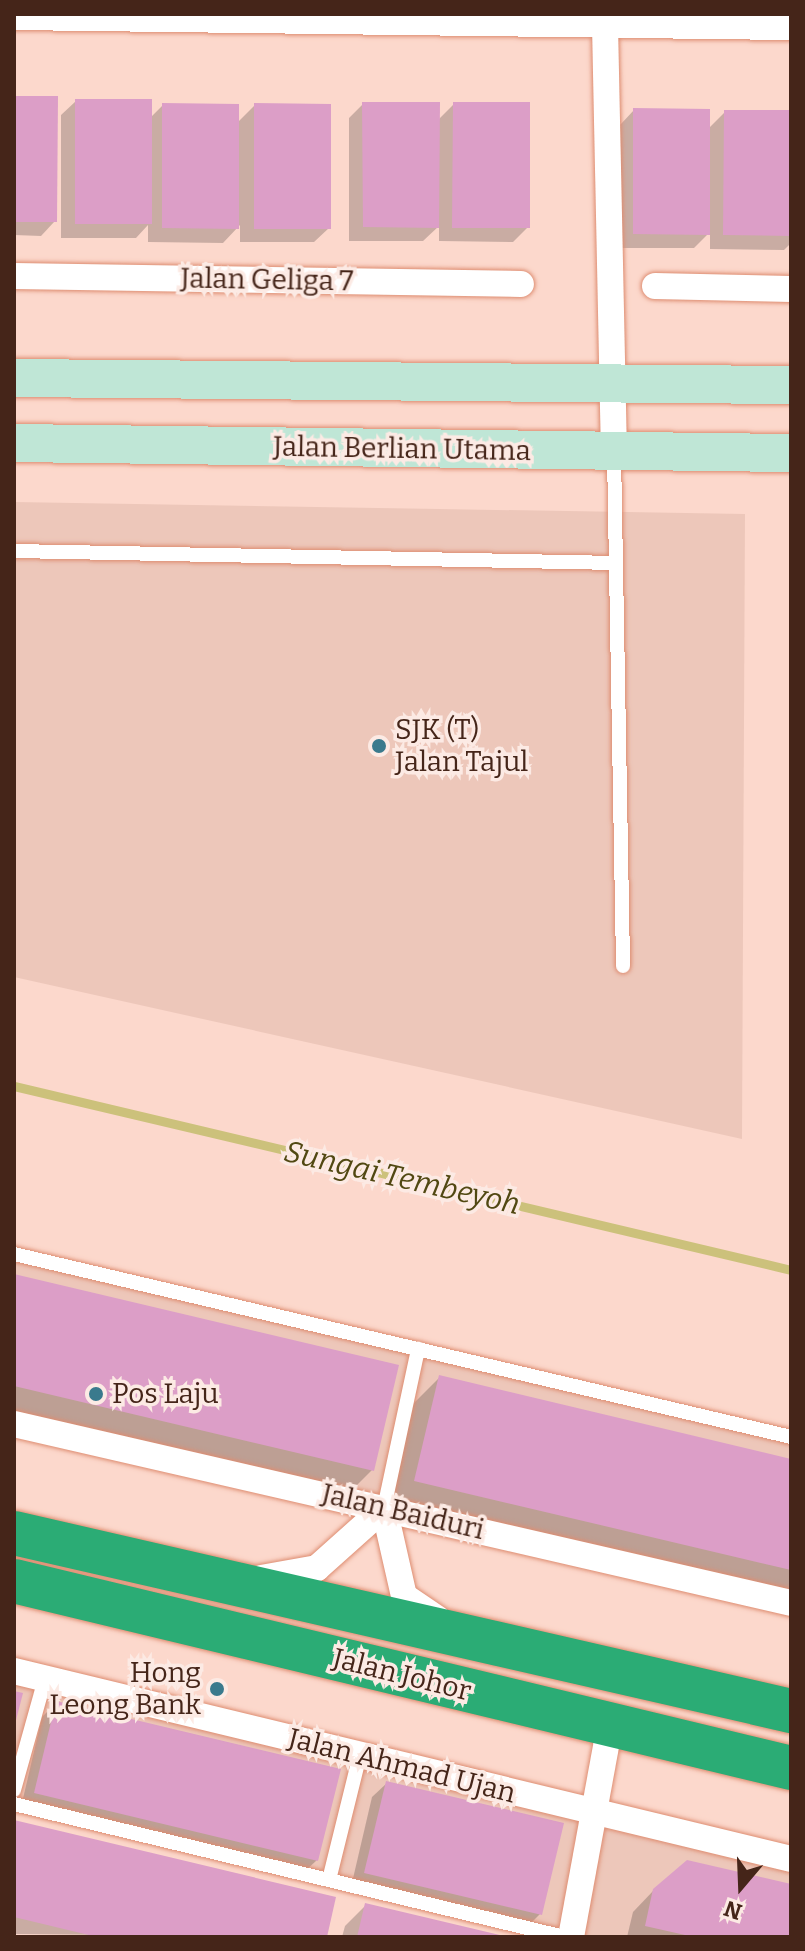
<!DOCTYPE html>
<html>
<head>
<meta charset="utf-8">
<style>
  body { margin:0 }
  #map { position:relative; width:805px; height:1951px; overflow:hidden; background:#fcd8cc; font-family:Bitter,serif }
  div>[style] { position:absolute }
  .built>* { inset:0; background:#edc7ba }
  .shadow>* { inset:0; background:#0003 }
  .stream>* { height:9px; margin:-4.5px; padding:0 4.5px; transform-origin:4.5px; border-radius:4.5px; background:#ccc17b }
  .building>* { inset:0; background:#dc9ec7 }
  .roads { filter:drop-shadow(0 0 2px #de8d71) drop-shadow(0 0 2px #de8d71) }
  .lane>* { height:14px; margin:-7px; padding:0 7px; transform-origin:7px; border-radius:7px; background:#fff }
  .street>* { height:26px; margin:-13px; padding:0 13px; transform-origin:13px; border-radius:13px; background:#fff }
  .secondary>* { height:38px; margin:-19px; padding:0 19px; transform-origin:19px; border-radius:19px; background:#bfe6d6 }
  .highway>* { height:44px; margin:-22px; padding:0 22px; transform-origin:22px; border-radius:22px; background:#2bac75 }
  .dots>* { width:22px; height:22px; translate:-50% -50%; box-sizing:border-box; border:4px solid #fceae4; border-radius:50% }
  span { translate:-50% -50%; white-space:nowrap; text-align:center; line-height:1.15; -webkit-text-stroke:7px #fceae4; paint-order:stroke }
  .street-label { font-size:28px; color:#452519 }
  .poi-label { font-size:28px; color:#452519 }
  .left { translate:0 -50%; text-align:left }
  .right { translate:-100% -50%; text-align:right }
  .water-label { font-size:30px; color:#514812; font-style:italic }
  .frame { position:absolute; inset:0; border:16px solid #452519; pointer-events:none }
  .north { position:absolute; left:701px; top:1847px; width:80px; height:80px; -webkit-text-stroke:6px #fceae4; paint-order:stroke; rotate:199deg; font-size:22px; font-weight:700; line-height:32px; text-align:center; color:#452519 }
  .north::after { content:''; display:block; margin:auto; width:28px; height:36px; background:#452519; clip-path:polygon(50% 0,100% 100%,50% 72%,0 100%) }
</style>
</head>
<body>
<div id="map">
  <div class="built">
    <div style="clip-path:polygon(14px 502px,745px 514px,742px 1139px,14px 977px)"></div>
    <div style="clip-path:polygon(14px 1248px,791px 1430px,791px 1614px,14px 1436px)"></div>
    <div style="clip-path:polygon(14px 1661px,791px 1848px,791px 1937px,541px 1937px,14px 1811px)"></div>
  </div>
  <div class="shadow">
    <div style="clip-path:polygon(14px 98px,55px 221px,41px 236px,14px 235px)"></div>
    <div style="clip-path:polygon(76px 101px,150px 118px,163px 105px,237px 123px,255px 105px,329px 228px,314px 242px,240px 242px,240px 225px,223px 243px,148px 242px,148px 225px,136px 238px,61px 238px,61px 115px)"></div>
    <div style="clip-path:polygon(363px 104px,438px 120px,454px 104px,528px 227px,513px 242px,439px 241px,439px 226px,423px 241px,349px 241px,349px 118px)"></div>
    <div style="clip-path:polygon(634px 110px,708px 129px,725px 112px,791px 113px,791px 243px,784px 250px,710px 249px,710px 232px,694px 248px,619px 248px,620px 125px)"></div>
    <div style="clip-path:polygon(14px 1276px,372px 1470px,345px 1497px,14px 1419px)"></div>
    <div style="clip-path:polygon(439px 1378px,791px 1461px,791px 1603px,388px 1507px,413px 1404px)"></div>
    <div style="clip-path:polygon(56px 1703px,317px 1860px,302px 1874px,21px 1807px,42px 1717px)"></div>
    <div style="clip-path:polygon(387px 1783px,540px 1914px,526px 1928px,351px 1887px,372px 1797px)"></div>
    <div style="clip-path:polygon(14px 1822px,325px 1937px,14px 1934px)"></div>
    <div style="clip-path:polygon(791px 1886px,791px 1937px,627px 1937px,633px 1912px,654px 1890px)"></div>
    <div style="clip-path:polygon(366px 1905px,500px 1937px,342px 1937px,345px 1926px)"></div>
  </div>
  <div class="stream">
    <div style="left:14px;top:1086px;width:798px;rotate:13.32deg"></div>
  </div>
  <div class="building">
    <div style="clip-path:polygon(14px 96px,58px 96px,57px 222px,14px 222px)"></div>
    <div style="clip-path:polygon(75px 99px,152px 99px,152px 224px,75px 224px)"></div>
    <div style="clip-path:polygon(362px 102px,440px 102px,439px 228px,363px 227px)"></div>
    <div style="clip-path:polygon(453px 102px,530px 102px,530px 228px,452px 228px)"></div>
    <div style="clip-path:polygon(162px 103px,239px 104px,239px 229px,162px 228px)"></div>
    <div style="clip-path:polygon(254px 103px,331px 104px,331px 229px,254px 229px)"></div>
    <div style="clip-path:polygon(633px 108px,710px 109px,710px 235px,633px 234px)"></div>
    <div style="clip-path:polygon(724px 110px,791px 110px,791px 236px,723px 235px)"></div>
    <div style="clip-path:polygon(14px 1274px,399px 1365px,374px 1471px,14px 1386px)"></div>
    <div style="clip-path:polygon(439px 1375px,791px 1459px,791px 1570px,414px 1481px)"></div>
    <div style="clip-path:polygon(14px 1691px,23px 1693px,15px 1724px,14px 1724px)"></div>
    <div style="clip-path:polygon(56px 1701px,341px 1769px,318px 1861px,34px 1793px)"></div>
    <div style="clip-path:polygon(386px 1781px,564px 1823px,542px 1915px,364px 1873px)"></div>
    <div style="clip-path:polygon(14px 1820px,336px 1897px,327px 1937px,97px 1937px,14px 1917px)"></div>
    <div style="clip-path:polygon(687px 1860px,791px 1884px,791px 1937px,694px 1937px,645px 1926px,653px 1889px)"></div>
    <div style="clip-path:polygon(365px 1903px,504px 1936px,504px 1937px,357px 1937px)"></div>
  </div>
  <div class="roads">
    <div class="lane">
      <div style="left:614px;top:453px;width:513px;rotate:88.99deg"></div>
      <div style="left:14px;top:551px;width:602px;rotate:1.14deg"></div>
      <div style="left:14px;top:1254px;width:798px;rotate:13.25deg"></div>
      <div style="left:384px;top:1508px;width:163px;rotate:-77.9deg"></div>
      <div style="left:14px;top:1790px;width:115px;rotate:-74.4deg"></div>
      <div style="left:14px;top:1804px;width:566px;rotate:13.59deg"></div>
      <div style="left:329px;top:1880px;width:129px;rotate:-76.1deg"></div>
    </div>
    <div class="street">
      <div style="left:14px;top:17px;width:777px;rotate:0.74deg"></div>
      <div style="left:605px;top:25px;width:428px;rotate:88.8deg"></div>
      <div style="left:14px;top:276px;width:507px;rotate:0.9deg"></div>
      <div style="left:655px;top:286px;width:136px;rotate:1.3deg"></div>
      <div style="left:14px;top:1424px;width:797px;rotate:12.97deg"></div>
      <div style="left:384px;top:1508px;width:90px;rotate:77.2deg"></div>
      <div style="left:404px;top:1596px;width:41px;rotate:34.1deg"></div>
      <div style="left:261px;top:1578px;width:57px;rotate:-10.1deg"></div>
      <div style="left:317px;top:1568px;width:90px;rotate:-41.8deg"></div>
      <div style="left:14px;top:1671px;width:799px;rotate:13.6deg"></div>
      <div style="left:571px;top:1937px;width:216px;rotate:-79.6deg"></div>
    </div>
    <div class="secondary">
      <div style="left:14px;top:378px;width:777px;rotate:0.52deg"></div>
      <div style="left:14px;top:443px;width:777px;rotate:0.74deg"></div>
    </div>
    <div class="highway">
      <div style="left:14px;top:1533px;width:797px;rotate:12.9deg"></div>
      <div style="left:14px;top:1581px;width:799px;rotate:13.53deg"></div>
    </div>
  </div>
  <div class="dots">
    <div style="left:379px;top:746px;background:#3a7a8d"></div>
    <div style="left:96px;top:1394px;background:#3a7a8d"></div>
    <div style="left:217px;top:1689px;background:#3a7a8d"></div>
  </div>
  <div class="street-label">
    <span style="left:267px;top:280px;rotate:1deg">Jalan Geliga 7</span>
    <span style="left:402px;top:449px;rotate:1deg">Jalan Berlian Utama</span>
    <span style="left:403px;top:1512px;rotate:13deg">Jalan Baiduri</span>
    <span style="left:402px;top:1675px;rotate:14deg">Jalan Johor</span>
    <span style="left:402px;top:1766px;rotate:14deg">Jalan Ahmad Ujan</span>
  </div>
  <div class="poi-label">
    <span class="left" style="left:395px;top:746px">SJK (T)<br>Jalan Tajul</span>
    <span class="left" style="left:112px;top:1394px">Pos Laju</span>
    <span class="right" style="left:201px;top:1689px">Hong<br>Leong Bank</span>
  </div>
  <div class="water-label">
    <span style="left:402px;top:1178px;rotate:13deg">Sungai Tembeyoh</span>
  </div>
  <div class="frame"></div>
  <div class="north">N</div>
</div>
</body>
</html>
